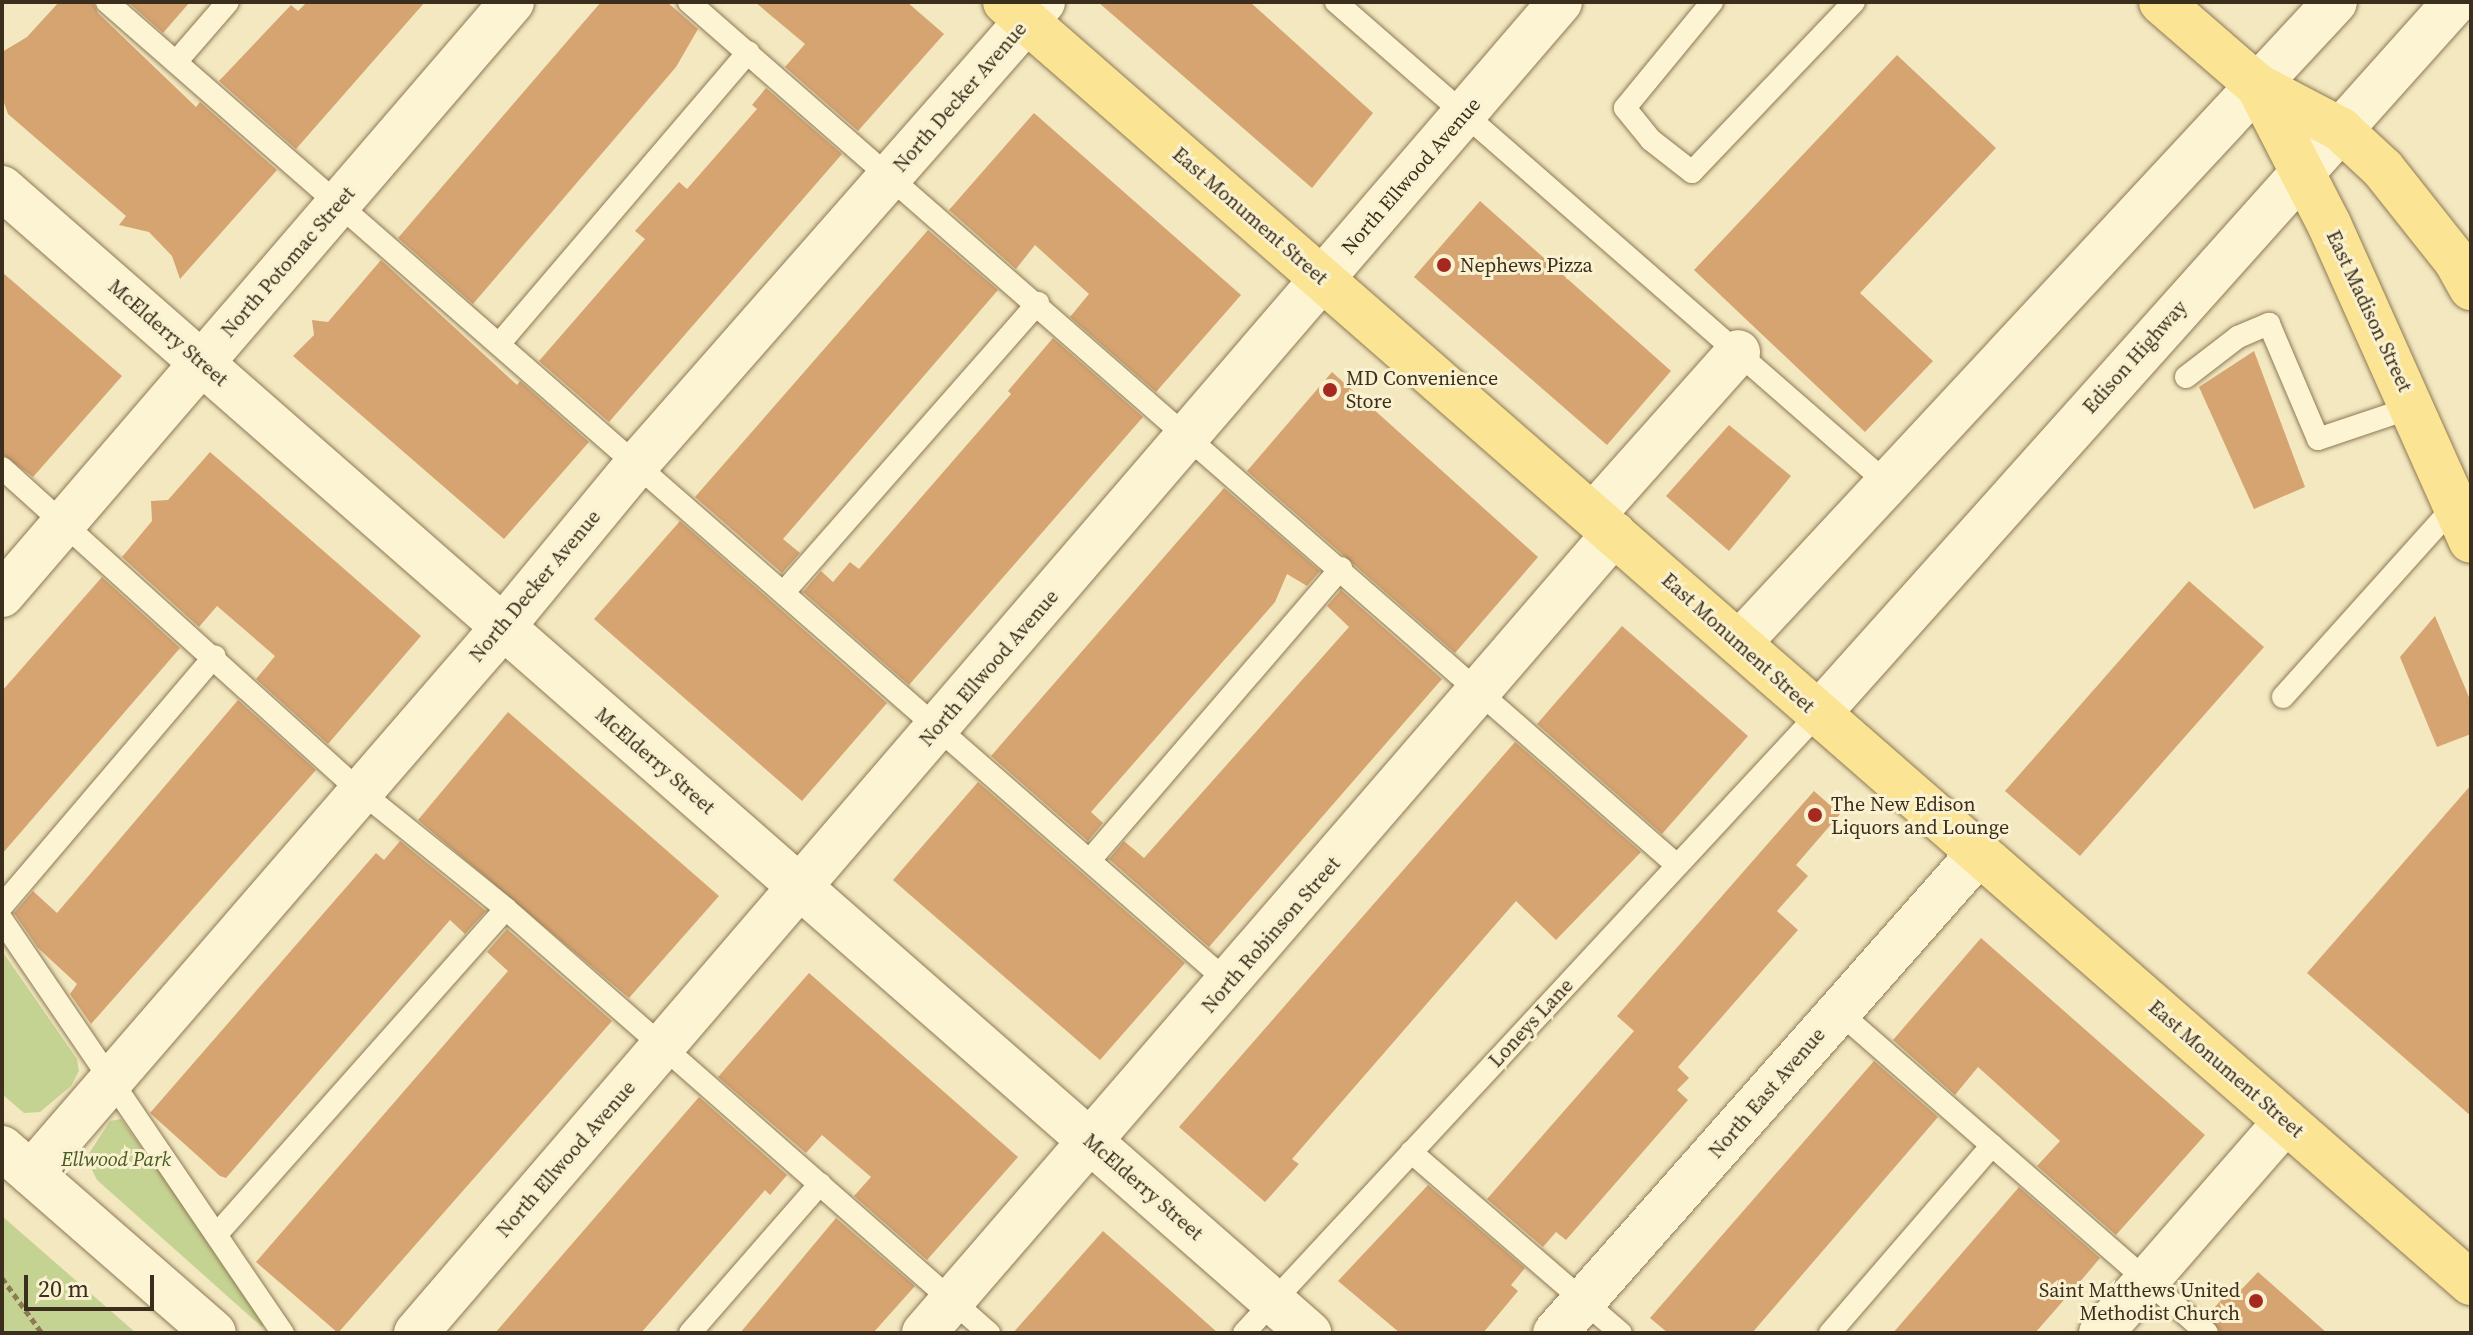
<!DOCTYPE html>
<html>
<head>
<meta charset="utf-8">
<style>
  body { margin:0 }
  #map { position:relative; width:2473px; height:1335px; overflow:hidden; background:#f3e8c0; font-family:"Source Serif 4",serif }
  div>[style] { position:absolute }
  .green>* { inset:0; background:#c5d392 }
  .building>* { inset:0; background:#d6a471 }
  .path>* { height:5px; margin-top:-2.5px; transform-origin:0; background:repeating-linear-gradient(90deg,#8e7955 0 6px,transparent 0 10px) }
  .roads { filter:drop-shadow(0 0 2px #8e7955) drop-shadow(0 0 2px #8e7955) }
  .service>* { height:22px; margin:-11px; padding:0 11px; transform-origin:11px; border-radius:11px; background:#fdf4d4 }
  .minor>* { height:44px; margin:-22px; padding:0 22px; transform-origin:22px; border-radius:22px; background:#fdf4d4 }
  .secondary>* { height:44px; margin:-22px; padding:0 22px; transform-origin:22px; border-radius:22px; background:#fdf4d4 }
  .primary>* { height:44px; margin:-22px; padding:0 22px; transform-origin:22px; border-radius:22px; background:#fbe493 }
  .dots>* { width:22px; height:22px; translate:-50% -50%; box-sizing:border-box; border:4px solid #f9f1d0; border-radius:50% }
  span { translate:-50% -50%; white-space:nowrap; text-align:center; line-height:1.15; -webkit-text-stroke:6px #f9f1d0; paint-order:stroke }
  .street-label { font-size:20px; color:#3c2e1c }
  .poi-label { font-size:20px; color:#3c2e1c }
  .left { translate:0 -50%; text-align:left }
  .right { translate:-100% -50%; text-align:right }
  .park-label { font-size:20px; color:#475b20; font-style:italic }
  .frame { position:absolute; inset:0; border:4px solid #3c2e1c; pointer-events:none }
  .scale { position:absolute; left:24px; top:1275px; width:130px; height:36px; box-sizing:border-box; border:4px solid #3c2e1c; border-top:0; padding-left:10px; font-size:24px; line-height:28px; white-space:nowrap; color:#3c2e1c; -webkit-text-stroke:6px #f9f1d0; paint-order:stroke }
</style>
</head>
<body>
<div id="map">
  <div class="green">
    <div style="clip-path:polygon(2px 951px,77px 1059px,79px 1071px,71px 1086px,40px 1112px,24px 1113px,2px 1094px)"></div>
    <div style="clip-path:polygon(121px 1119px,267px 1322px,262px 1327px,97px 1180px,86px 1158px,110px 1121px)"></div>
    <div style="clip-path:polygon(2px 1216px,136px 1333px,2px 1333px)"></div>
  </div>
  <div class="building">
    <div style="clip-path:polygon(59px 2px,93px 2px,98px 13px,196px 107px,200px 102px,277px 170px,180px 279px,172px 256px,149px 232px,119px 225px,126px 216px,8px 114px,2px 97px,2px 52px,27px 37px)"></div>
    <div style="clip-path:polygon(128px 2px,190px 2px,163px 33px)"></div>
    <div style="clip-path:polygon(307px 2px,425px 2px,296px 149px,219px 81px,291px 5px,298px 11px)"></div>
    <div style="clip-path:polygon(601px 2px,667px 2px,698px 29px,676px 67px,473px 304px,398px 238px)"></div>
    <div style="clip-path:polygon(755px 2px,907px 2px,944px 34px,858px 131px,785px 67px,805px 44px)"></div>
    <div style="clip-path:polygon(1098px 2px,1250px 2px,1373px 113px,1312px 188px)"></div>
    <div style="clip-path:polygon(1897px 55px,1996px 148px,1860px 293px,1933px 361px,1865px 432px,1694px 270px)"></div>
    <div style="clip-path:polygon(766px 88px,842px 154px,609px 422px,539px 361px,645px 239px,635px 231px,679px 182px,687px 189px,757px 109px,752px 105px)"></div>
    <div style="clip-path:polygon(1034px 113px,1241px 295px,1156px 392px,1070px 317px,1089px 294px,1035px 245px,1016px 269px,949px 210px)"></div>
    <div style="clip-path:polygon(1480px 201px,1671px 371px,1607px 445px,1414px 277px)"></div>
    <div style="clip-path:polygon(928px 230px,998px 290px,783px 539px,800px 553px,782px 573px,695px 497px)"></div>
    <div style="clip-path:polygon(381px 260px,517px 385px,520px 381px,589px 442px,504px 539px,293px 356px,314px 335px,312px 320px,328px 322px)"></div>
    <div style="clip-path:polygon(2px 272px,122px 376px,33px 477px,2px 454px)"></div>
    <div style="clip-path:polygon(1053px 338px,1143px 417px,909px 685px,803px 592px,821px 571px,833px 582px,850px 562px,859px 569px,1011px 394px,1008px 391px)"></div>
    <div style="clip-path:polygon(2254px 351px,2305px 487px,2254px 509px,2199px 387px)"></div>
    <div style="clip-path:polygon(1332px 372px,1538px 557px,1455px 653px,1247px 471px)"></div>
    <div style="clip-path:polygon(1729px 425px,1791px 476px,1729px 551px,1666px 496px)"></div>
    <div style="clip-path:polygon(210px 452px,421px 636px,328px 744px,256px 679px,275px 656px,217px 606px,199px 627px,122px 557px,152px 521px,151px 501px,168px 500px)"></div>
    <div style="clip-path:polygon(1224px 488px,1320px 571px,1307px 586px,1287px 574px,1275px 602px,1091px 812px,1103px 823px,1088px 841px,991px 756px)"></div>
    <div style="clip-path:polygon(680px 521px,887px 703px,802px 801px,594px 619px)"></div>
    <div style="clip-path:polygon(102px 577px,180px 648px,2px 854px,2px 691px)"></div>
    <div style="clip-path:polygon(2189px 581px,2264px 647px,2080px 856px,2005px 791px)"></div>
    <div style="clip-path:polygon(1341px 590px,1442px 679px,1209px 947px,1109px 859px,1124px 841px,1144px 858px,1349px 627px,1327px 606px)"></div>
    <div style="clip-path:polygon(2435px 616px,2471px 702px,2471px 734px,2437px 747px,2400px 657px)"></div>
    <div style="clip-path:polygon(1622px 626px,1748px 736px,1662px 834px,1537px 724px)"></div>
    <div style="clip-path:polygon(238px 700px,316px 770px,91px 1024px,70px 994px,77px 984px,38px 948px,14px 913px,33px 891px,57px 913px)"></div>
    <div style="clip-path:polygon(508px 712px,719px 896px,629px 998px,418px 820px)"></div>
    <div style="clip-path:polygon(1515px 742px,1641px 852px,1556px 940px,1516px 901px,1292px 1159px,1299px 1164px,1265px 1202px,1179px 1127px)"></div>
    <div style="clip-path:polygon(978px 782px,1185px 963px,1100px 1060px,893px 880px)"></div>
    <div style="clip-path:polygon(2471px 785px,2471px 1116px,2307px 973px)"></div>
    <div style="clip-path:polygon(1814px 791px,1840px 814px,1796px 865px,1808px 876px,1777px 911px,1798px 930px,1678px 1067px,1689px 1078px,1677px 1090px,1688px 1100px,1566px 1240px,1556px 1232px,1543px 1247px,1487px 1199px,1634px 1031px,1617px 1016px)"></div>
    <div style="clip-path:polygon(400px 841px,486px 911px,465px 934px,450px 920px,226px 1178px,220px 1176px,150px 1113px,376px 853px,384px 860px)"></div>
    <div style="clip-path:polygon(507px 929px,612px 1021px,338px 1333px,256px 1262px,508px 971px,487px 952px)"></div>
    <div style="clip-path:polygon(1981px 938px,2205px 1135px,2116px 1235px,2037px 1166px,2060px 1141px,1978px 1067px,1955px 1095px,1893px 1040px)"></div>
    <div style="clip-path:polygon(809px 973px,1018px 1157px,927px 1260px,854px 1196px,871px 1177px,822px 1135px,806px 1153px,718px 1077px)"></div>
    <div style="clip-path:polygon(1874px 1061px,1938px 1117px,1752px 1333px,1668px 1333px,1650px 1318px)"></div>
    <div style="clip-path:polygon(699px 1097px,787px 1175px,770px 1195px,765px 1190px,641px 1333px,495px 1333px)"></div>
    <div style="clip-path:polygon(1428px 1185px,1525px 1268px,1511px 1285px,1518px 1291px,1483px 1333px,1400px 1333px,1338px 1281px)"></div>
    <div style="clip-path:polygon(2019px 1187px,2100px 1258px,2084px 1277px,2035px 1333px,1893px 1333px)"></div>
    <div style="clip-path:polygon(836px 1218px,915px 1286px,873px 1333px,740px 1333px)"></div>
    <div style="clip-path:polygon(1103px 1231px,1145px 1268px,1218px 1333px,1013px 1333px)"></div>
    <div style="clip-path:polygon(2258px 1272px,2327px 1333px,2221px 1333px,2208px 1315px,2236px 1283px,2242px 1289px)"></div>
  </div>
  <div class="path">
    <div style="left:2px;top:1278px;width:68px;rotate:54deg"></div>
  </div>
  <div class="roads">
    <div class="service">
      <div style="left:107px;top:2px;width:1490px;rotate:41.16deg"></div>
      <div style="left:689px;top:2px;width:1312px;rotate:41.14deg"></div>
      <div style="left:1336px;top:2px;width:733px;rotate:41.13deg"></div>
      <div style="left:1712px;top:2px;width:137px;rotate:129.4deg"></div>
      <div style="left:1625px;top:108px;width:41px;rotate:50.9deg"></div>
      <div style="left:1651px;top:140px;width:52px;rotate:38deg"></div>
      <div style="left:1692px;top:172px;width:235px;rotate:-46.4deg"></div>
      <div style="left:176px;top:62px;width:79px;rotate:-49.1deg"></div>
      <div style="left:499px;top:344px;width:384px;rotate:-49.5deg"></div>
      <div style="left:2186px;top:377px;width:66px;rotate:-37.6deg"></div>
      <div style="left:2238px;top:337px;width:34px;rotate:-23deg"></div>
      <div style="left:2269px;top:324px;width:125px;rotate:66.9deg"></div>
      <div style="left:2318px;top:439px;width:100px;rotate:-18.6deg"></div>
      <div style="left:2px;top:468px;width:482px;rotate:42.1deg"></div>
      <div style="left:360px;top:791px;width:188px;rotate:38.9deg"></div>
      <div style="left:506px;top:909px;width:643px;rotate:41.28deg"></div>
      <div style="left:784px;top:592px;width:385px;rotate:-48.7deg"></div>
      <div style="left:2283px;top:697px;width:263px;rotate:-48.1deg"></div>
      <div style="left:1090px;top:860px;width:385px;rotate:-49.3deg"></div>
      <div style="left:2px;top:906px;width:328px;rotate:-49.6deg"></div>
      <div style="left:2px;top:920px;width:500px;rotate:55.8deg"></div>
      <div style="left:1839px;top:1012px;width:488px;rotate:41.1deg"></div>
      <div style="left:1411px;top:1152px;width:277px;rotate:40.8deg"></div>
      <div style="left:217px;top:1234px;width:435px;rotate:-48.4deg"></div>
      <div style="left:690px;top:1333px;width:198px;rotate:-48.9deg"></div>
      <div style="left:1244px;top:1333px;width:844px;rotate:-47.16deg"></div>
      <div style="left:1830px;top:1333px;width:248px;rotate:-49.2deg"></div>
    </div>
    <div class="minor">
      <div style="left:2px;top:188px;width:1738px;rotate:41.22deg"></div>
      <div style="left:1593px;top:515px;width:218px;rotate:-48.3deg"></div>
      <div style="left:2px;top:595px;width:782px;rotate:-49.3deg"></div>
      <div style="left:2px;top:1148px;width:281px;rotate:41.1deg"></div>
      <div style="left:31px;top:1173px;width:695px;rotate:-49.14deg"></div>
      <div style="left:486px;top:647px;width:237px;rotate:-50.5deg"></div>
      <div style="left:637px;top:464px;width:615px;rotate:-48.69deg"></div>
      <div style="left:416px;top:1333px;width:1755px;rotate:-49.32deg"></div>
      <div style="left:924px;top:1333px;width:1056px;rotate:-49.19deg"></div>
      <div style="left:1555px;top:1333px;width:640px;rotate:-48.54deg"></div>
      <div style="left:2101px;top:1333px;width:281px;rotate:-48.9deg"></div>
    </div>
    <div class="secondary">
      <div style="left:1739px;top:643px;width:875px;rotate:-47.08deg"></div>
      <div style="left:1818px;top:714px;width:955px;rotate:-48.18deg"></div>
    </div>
    <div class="primary">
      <div style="left:1005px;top:2px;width:1947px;rotate:41.15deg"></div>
      <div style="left:2161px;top:2px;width:128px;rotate:40.9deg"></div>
      <div style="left:2258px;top:86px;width:93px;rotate:27.7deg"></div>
      <div style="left:2340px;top:129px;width:59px;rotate:42.9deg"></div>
      <div style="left:2383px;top:169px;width:117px;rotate:51.6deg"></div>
      <div style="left:2456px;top:261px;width:31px;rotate:61deg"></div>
      <div style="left:2258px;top:86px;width:155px;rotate:62.8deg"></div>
      <div style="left:2329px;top:224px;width:347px;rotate:65.9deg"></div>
    </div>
  </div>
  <div class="dots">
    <div style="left:1444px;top:265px;background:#a5291e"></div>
    <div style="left:1330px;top:390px;background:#a5291e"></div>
    <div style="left:1815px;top:815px;background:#a5291e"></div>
    <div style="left:2256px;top:1301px;background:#a5291e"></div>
  </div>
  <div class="street-label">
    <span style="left:960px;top:97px;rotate:-49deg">North Decker Avenue</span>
    <span style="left:1411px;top:176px;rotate:-49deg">North Ellwood Avenue</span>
    <span style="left:1250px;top:216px;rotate:41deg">East Monument Street</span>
    <span style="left:288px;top:262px;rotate:-49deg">North Potomac Street</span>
    <span style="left:2369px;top:311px;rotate:65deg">East Madison Street</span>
    <span style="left:168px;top:333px;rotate:41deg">McElderry Street</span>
    <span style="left:2135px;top:357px;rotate:-48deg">Edison Highway</span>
    <span style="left:535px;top:586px;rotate:-50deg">North Decker Avenue</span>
    <span style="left:1738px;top:643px;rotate:42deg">East Monument Street</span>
    <span style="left:989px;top:668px;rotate:-49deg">North Ellwood Avenue</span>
    <span style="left:655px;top:761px;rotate:41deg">McElderry Street</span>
    <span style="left:1271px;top:935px;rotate:-49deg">North Robinson Street</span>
    <span style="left:1531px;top:1023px;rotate:-47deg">Loneys Lane</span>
    <span style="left:2226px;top:1069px;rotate:41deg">East Monument Street</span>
    <span style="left:1767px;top:1093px;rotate:-49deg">North East Avenue</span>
    <span style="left:566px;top:1159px;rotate:-49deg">North Ellwood Avenue</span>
    <span style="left:1143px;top:1187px;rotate:41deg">McElderry Street</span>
  </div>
  <div class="poi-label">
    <span class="left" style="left:1460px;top:265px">Nephews Pizza</span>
    <span class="left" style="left:1346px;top:390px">MD Convenience<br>Store</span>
    <span class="left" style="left:1831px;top:816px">The New Edison<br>Liquors and Lounge</span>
    <span class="right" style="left:2240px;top:1302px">Saint Matthews United<br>Methodist Church</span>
  </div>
  <div class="park-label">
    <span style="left:116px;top:1159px">Ellwood Park</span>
  </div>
  <div class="frame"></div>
  <div class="scale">20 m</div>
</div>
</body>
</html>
